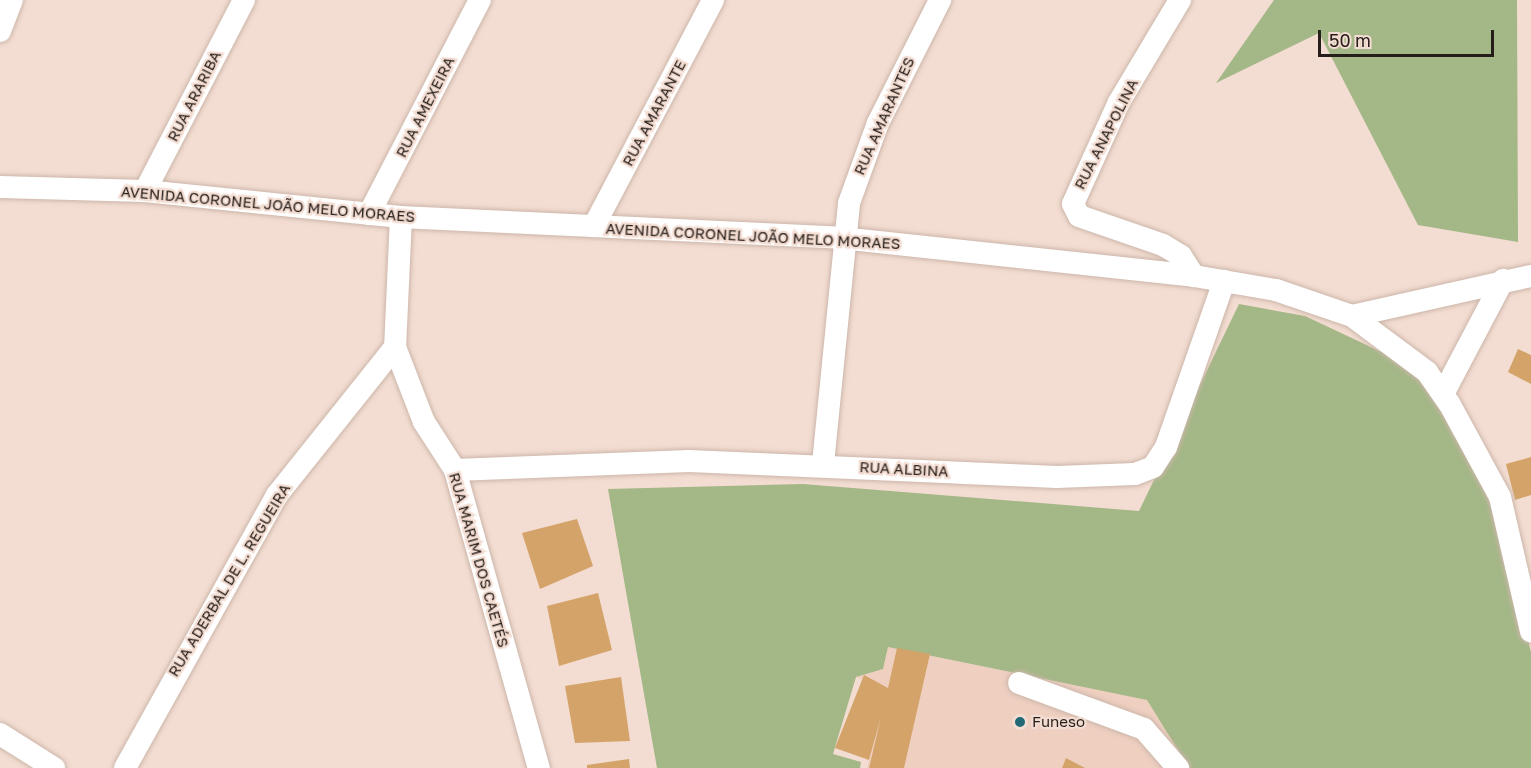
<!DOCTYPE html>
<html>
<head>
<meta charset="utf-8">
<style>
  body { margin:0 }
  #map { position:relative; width:1531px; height:768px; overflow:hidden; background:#f3dcd1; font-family:"Golos Text",sans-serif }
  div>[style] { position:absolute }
  .built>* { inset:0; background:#eecfc0 }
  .green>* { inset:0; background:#a4b787 }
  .building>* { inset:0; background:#d3a369 }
  .roads { filter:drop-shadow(0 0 2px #ccb6aa) drop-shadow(0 0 2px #ccb6aa) }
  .minor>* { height:22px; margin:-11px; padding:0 11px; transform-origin:11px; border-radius:11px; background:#fff }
  .dots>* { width:16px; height:16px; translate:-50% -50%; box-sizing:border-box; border:3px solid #f3dcd1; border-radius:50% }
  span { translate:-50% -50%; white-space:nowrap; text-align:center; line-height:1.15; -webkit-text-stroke:4.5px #f3dcd1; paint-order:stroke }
  .street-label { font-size:15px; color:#261e1a }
  .poi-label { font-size:15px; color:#261e1a }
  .left { translate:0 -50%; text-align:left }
  .scale { position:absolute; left:1318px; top:30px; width:176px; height:27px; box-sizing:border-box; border:3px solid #261e1a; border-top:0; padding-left:8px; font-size:18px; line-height:21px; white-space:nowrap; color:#261e1a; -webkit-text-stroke:4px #f3dcd1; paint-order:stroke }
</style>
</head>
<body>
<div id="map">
  <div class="built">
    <div style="clip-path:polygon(888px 647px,1147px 700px,1189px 768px,867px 768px,888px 689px,856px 677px,883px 669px)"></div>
  </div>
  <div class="green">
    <div style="clip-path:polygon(1274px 0,1517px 0,1518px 242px,1418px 225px,1319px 33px,1216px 83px)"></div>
    <div style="clip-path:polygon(1239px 304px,1305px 316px,1424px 372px,1483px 473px,1531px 652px,1531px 768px,1189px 768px,1147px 700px,888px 647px,883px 669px,856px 677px,833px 754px,861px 762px,860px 768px,657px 768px,608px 489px,803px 484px,1139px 511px)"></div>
  </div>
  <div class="building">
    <div style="clip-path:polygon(1518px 349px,1531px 355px,1531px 384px,1508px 372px)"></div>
    <div style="clip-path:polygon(1531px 457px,1531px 495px,1515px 500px,1506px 464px)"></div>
    <div style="clip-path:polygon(577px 519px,593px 566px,540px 589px,522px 533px)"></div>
    <div style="clip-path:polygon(598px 593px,612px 650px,559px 666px,547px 606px)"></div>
    <div style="clip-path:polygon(897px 648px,930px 654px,904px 768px,869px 768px,881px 717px,869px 760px,835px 748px,864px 675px,888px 688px)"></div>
    <div style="clip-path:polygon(621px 677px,630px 741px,575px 743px,565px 686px)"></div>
    <div style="clip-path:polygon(1066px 758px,1085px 768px,1062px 768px)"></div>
    <div style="clip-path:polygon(629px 759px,630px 768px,587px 768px,587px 765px)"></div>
  </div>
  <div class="roads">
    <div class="minor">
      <div style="left:1180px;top:0;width:119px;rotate:120.9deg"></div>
      <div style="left:1119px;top:102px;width:112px;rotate:114.3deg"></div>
      <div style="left:1073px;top:204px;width:13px;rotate:63deg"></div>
      <div style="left:1079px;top:216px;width:89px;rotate:19deg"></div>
      <div style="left:1163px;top:245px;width:21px;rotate:31deg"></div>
      <div style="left:1181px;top:256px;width:24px;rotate:57deg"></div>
      <div style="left:0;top:31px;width:33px;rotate:-69deg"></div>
      <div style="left:0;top:187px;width:145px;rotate:1.6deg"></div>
      <div style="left:145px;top:191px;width:257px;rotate:5.8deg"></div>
      <div style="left:401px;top:217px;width:441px;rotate:2.7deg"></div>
      <div style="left:841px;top:238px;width:355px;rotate:6.1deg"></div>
      <div style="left:1194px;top:276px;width:83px;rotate:9.7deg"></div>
      <div style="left:1276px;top:290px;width:80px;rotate:18.9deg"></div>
      <div style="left:1352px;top:316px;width:183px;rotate:-12.6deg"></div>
      <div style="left:145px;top:191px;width:215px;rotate:-62.6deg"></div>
      <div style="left:369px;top:214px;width:241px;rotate:-62.6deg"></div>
      <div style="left:401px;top:217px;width:130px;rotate:92.6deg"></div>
      <div style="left:395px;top:347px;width:80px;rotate:68.9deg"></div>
      <div style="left:424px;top:422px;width:57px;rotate:57.1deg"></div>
      <div style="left:455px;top:470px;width:310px;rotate:74.3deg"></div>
      <div style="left:594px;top:226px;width:255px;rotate:-62.2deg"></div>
      <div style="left:1352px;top:316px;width:94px;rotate:36.7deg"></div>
      <div style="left:1427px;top:372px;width:38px;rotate:55deg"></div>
      <div style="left:1449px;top:403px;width:107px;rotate:61.5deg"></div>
      <div style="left:1500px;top:497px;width:138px;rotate:77deg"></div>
      <div style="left:1443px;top:394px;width:129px;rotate:-62.2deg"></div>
      <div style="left:823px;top:464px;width:262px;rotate:-84.3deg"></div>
      <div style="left:849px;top:203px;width:85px;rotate:-70.1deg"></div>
      <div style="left:878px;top:123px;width:138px;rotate:-63.2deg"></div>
      <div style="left:455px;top:470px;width:234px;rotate:-2.2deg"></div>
      <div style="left:689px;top:461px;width:368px;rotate:2.5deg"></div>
      <div style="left:1057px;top:477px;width:78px;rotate:-2.2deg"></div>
      <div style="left:1135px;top:474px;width:19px;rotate:-21deg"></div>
      <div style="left:1153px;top:467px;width:24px;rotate:-57deg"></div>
      <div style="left:1166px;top:447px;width:176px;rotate:-70.7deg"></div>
      <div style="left:1019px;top:683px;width:133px;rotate:20.2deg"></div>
      <div style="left:1144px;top:729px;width:52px;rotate:48.9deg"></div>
      <div style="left:0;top:734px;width:64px;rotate:32.2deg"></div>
      <div style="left:125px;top:768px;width:312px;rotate:-60.9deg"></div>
      <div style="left:277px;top:495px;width:189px;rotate:-51.4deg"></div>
    </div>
  </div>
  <div class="dots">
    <div style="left:1020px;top:722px;background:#216976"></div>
  </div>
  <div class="street-label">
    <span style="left:194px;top:96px;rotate:-63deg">RUA ARARIBA</span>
    <span style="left:425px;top:107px;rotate:-63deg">RUA AMEXEIRA</span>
    <span style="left:654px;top:113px;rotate:-62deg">RUA AMARANTE</span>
    <span style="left:884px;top:116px;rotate:-66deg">RUA AMARANTES</span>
    <span style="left:1106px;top:134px;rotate:-63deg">RUA ANAPOLINA</span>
    <span style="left:268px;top:204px;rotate:5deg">AVENIDA CORONEL JOÃO MELO MORAES</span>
    <span style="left:753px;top:236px;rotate:3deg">AVENIDA CORONEL JOÃO MELO MORAES</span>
    <span style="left:904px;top:469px;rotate:3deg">RUA ALBINA</span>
    <span style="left:479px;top:560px;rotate:74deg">RUA MARIM DOS CAETÉS</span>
    <span style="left:229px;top:580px;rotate:-59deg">RUA ADERBAL DE L. REGUEIRA</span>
  </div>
  <div class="poi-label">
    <span class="left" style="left:1032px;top:722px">Funeso</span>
  </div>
  <div class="scale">50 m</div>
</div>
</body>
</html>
